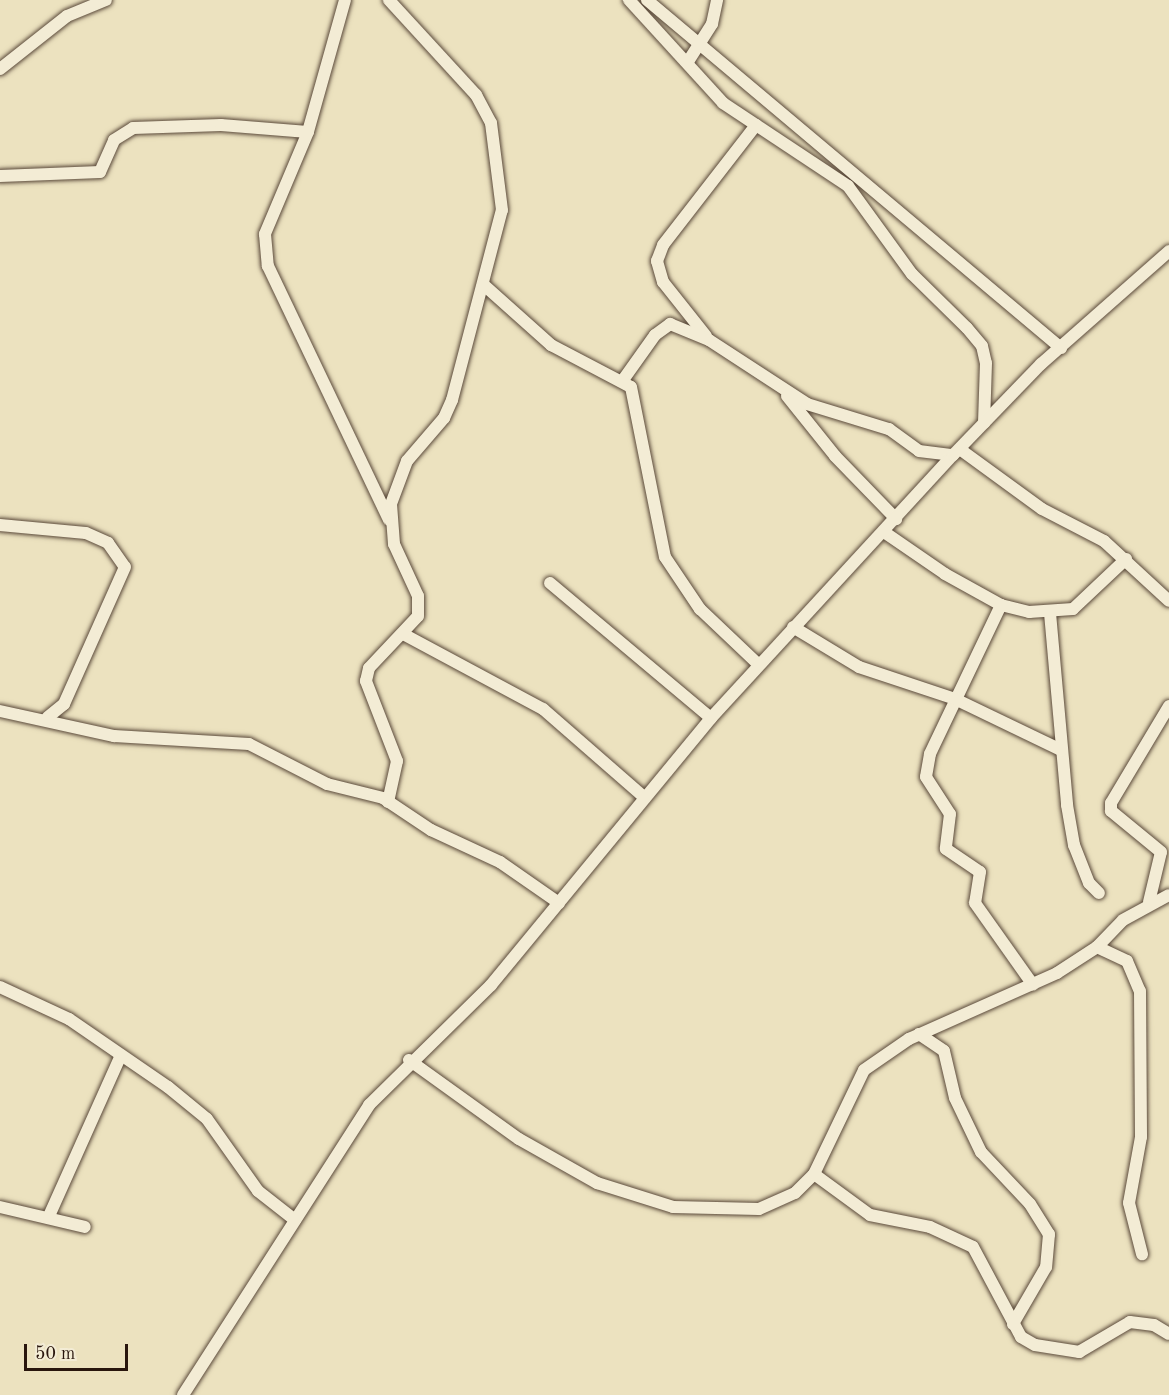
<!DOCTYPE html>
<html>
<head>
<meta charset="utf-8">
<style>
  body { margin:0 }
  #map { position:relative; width:1169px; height:1395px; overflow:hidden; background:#ece2bf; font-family:"Old Standard TT",serif }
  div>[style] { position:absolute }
  .roads { filter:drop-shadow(0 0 2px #5a493a) drop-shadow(0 0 2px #5a493a) }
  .street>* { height:12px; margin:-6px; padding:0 6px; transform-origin:6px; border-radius:6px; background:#f3ecd5 }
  span { translate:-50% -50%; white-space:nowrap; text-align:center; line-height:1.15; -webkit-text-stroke:6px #f3ecd5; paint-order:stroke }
  .scale { position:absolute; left:24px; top:1344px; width:104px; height:27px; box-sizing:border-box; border:3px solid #29160d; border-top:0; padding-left:8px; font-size:18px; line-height:21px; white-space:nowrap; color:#29160d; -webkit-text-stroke:4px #f3ecd5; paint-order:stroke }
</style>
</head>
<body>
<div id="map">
  <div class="roads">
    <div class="street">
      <div style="left:345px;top:0;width:137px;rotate:105.7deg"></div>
      <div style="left:308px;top:132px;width:111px;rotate:112.9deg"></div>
      <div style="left:265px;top:234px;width:32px;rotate:85deg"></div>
      <div style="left:268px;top:266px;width:281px;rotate:64.5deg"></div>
      <div style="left:629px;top:0;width:139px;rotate:47.6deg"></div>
      <div style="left:723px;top:103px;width:150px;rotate:33.6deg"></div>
      <div style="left:848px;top:186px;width:109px;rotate:54deg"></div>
      <div style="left:912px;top:274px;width:77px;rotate:44.5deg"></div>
      <div style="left:967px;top:328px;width:23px;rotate:50deg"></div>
      <div style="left:982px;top:346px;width:17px;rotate:77deg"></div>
      <div style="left:986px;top:363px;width:60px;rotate:91.9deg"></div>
      <div style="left:647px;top:0;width:541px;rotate:40.05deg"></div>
      <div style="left:689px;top:60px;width:43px;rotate:-57.4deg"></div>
      <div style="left:712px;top:24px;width:25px;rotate:-78deg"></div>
      <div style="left:0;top:69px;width:85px;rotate:-38.3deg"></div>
      <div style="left:67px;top:16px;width:42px;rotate:-22.3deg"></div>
      <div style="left:0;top:176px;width:100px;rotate:-2.3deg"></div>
      <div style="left:100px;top:172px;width:35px;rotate:-66deg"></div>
      <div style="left:114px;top:140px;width:22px;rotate:-32deg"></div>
      <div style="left:133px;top:128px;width:88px;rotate:-2deg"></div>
      <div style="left:221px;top:125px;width:87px;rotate:4.6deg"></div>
      <div style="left:485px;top:286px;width:89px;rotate:41.8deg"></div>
      <div style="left:551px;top:345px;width:90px;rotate:27.7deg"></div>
      <div style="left:631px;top:387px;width:173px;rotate:78.7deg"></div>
      <div style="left:665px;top:557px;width:63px;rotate:56.1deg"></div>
      <div style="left:700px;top:609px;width:81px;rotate:43.5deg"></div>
      <div style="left:706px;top:336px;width:69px;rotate:-128.5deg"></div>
      <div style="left:663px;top:282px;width:22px;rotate:-106deg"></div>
      <div style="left:657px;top:261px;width:17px;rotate:-69deg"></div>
      <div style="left:663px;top:245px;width:152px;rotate:-52.2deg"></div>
      <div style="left:623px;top:380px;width:55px;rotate:-54.6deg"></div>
      <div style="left:655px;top:335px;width:19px;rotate:-36deg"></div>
      <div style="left:670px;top:324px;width:42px;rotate:22.3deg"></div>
      <div style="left:709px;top:340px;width:117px;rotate:33.1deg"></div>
      <div style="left:807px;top:404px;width:86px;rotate:17deg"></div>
      <div style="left:889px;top:429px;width:37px;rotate:36deg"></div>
      <div style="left:919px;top:451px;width:34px;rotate:7deg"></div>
      <div style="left:787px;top:396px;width:77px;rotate:51.3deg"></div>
      <div style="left:835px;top:456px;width:88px;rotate:45.9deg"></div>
      <div style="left:961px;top:450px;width:100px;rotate:36.1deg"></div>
      <div style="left:1042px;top:509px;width:70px;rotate:27.3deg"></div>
      <div style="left:1104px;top:541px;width:88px;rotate:42.7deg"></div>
      <div style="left:0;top:525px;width:86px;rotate:5.3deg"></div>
      <div style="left:86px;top:533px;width:24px;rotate:24deg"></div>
      <div style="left:108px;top:543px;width:29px;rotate:55deg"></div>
      <div style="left:125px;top:567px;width:150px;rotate:114deg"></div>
      <div style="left:64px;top:704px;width:21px;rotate:141deg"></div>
      <div style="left:884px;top:532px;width:74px;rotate:34.5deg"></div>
      <div style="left:945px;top:574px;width:64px;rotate:29deg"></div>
      <div style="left:1001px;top:605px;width:29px;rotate:14deg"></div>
      <div style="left:1029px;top:612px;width:44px;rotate:-3.9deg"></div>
      <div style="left:1073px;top:609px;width:73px;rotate:-43.3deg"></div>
      <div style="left:550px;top:583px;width:210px;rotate:40deg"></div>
      <div style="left:1001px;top:605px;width:165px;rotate:115.5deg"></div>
      <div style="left:930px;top:754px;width:23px;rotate:100deg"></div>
      <div style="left:926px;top:777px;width:44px;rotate:57deg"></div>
      <div style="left:950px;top:814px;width:35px;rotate:97deg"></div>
      <div style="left:946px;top:849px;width:41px;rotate:34.1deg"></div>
      <div style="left:980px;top:872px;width:31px;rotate:99deg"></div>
      <div style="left:975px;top:903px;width:100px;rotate:54.7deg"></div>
      <div style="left:1050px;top:613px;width:193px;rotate:84.9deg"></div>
      <div style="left:1067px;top:805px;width:41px;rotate:80.1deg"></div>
      <div style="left:1074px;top:845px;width:41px;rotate:68.5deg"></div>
      <div style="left:1089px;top:883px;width:14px;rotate:45deg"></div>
      <div style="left:793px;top:627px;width:77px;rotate:31.2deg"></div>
      <div style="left:859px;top:667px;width:101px;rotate:18.4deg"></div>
      <div style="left:955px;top:699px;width:118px;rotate:25.7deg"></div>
      <div style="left:405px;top:635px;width:157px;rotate:28.2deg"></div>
      <div style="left:543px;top:709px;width:134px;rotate:41.1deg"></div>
      <div style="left:0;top:711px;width:117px;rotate:12.4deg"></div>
      <div style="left:114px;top:736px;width:135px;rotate:3.4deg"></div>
      <div style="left:249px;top:744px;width:88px;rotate:27.1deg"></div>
      <div style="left:327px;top:784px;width:58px;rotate:14deg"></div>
      <div style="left:383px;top:798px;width:58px;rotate:33.7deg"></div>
      <div style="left:431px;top:830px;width:76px;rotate:24.9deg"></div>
      <div style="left:500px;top:862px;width:72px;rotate:34.8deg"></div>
      <div style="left:388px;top:802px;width:42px;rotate:-77.6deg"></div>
      <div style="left:397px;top:761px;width:86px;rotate:-111.2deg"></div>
      <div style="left:366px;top:681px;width:13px;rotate:-77deg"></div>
      <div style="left:369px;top:668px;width:71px;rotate:-46.7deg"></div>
      <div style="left:418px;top:616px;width:20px;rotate:-90deg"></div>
      <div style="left:418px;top:596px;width:57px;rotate:-114.8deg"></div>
      <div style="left:394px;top:544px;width:40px;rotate:-94.3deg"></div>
      <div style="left:391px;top:504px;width:46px;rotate:-69.6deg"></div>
      <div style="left:407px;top:461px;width:57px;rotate:-49.3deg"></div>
      <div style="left:444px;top:418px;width:20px;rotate:-66deg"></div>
      <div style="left:452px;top:400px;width:196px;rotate:-75.3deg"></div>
      <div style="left:502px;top:210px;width:88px;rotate:-97.2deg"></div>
      <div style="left:491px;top:123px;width:32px;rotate:-118deg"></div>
      <div style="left:476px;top:95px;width:129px;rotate:-132.5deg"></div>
      <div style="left:1149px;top:902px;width:51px;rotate:-76.5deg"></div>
      <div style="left:1161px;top:852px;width:65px;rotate:-140.6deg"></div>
      <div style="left:1111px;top:811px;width:8px;rotate:-90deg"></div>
      <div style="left:1111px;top:803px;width:113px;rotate:-59.1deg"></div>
      <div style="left:1097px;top:947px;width:33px;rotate:25deg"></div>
      <div style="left:1127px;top:961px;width:33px;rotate:67deg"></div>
      <div style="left:1140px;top:991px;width:146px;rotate:89.6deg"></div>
      <div style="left:1141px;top:1137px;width:67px;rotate:100.3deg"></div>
      <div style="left:1129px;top:1203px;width:53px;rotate:75.7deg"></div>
      <div style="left:0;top:987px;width:76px;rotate:24.9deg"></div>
      <div style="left:69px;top:1019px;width:120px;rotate:34.5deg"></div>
      <div style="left:168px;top:1087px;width:50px;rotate:39.4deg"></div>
      <div style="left:207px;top:1119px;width:88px;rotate:54.7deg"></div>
      <div style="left:258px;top:1191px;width:47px;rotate:38.1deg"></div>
      <div style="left:919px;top:1034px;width:30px;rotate:34deg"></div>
      <div style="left:944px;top:1051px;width:48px;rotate:76.8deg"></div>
      <div style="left:955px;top:1098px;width:60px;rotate:64.3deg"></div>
      <div style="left:981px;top:1152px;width:71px;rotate:46.7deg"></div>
      <div style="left:1030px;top:1204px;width:36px;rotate:58deg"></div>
      <div style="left:1049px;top:1234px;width:33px;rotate:95deg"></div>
      <div style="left:1046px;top:1267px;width:66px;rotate:120.1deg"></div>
      <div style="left:409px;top:1060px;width:135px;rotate:35.7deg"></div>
      <div style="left:519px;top:1139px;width:90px;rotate:29.4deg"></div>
      <div style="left:597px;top:1183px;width:80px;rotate:17.5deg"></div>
      <div style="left:673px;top:1207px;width:86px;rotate:1.3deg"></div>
      <div style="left:759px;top:1209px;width:39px;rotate:-24deg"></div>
      <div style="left:795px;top:1193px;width:27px;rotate:-45deg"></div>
      <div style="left:814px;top:1174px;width:115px;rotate:-64.3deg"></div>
      <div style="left:864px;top:1070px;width:55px;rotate:-34.6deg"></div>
      <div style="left:909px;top:1039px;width:162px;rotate:-24deg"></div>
      <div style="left:1057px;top:973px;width:48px;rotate:-33deg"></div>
      <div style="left:1097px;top:947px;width:37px;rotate:-46deg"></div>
      <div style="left:1123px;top:920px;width:52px;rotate:-28.5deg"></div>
      <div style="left:814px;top:1174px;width:69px;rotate:36.2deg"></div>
      <div style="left:870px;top:1215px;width:61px;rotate:11.3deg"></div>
      <div style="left:930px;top:1227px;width:47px;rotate:24.9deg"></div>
      <div style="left:973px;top:1247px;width:102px;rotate:61.9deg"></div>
      <div style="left:1021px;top:1337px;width:16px;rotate:30deg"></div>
      <div style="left:1035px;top:1345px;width:45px;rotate:9deg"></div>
      <div style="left:1079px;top:1352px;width:59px;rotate:-30.5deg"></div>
      <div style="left:1130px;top:1322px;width:24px;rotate:7deg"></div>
      <div style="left:1154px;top:1325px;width:17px;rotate:31deg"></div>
      <div style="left:0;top:1207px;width:87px;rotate:13.2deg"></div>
      <div style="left:49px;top:1216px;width:176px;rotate:-65.9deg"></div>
      <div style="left:183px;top:1395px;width:345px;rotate:-57.3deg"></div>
      <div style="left:369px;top:1105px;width:171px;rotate:-44.5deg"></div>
      <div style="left:491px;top:985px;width:346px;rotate:-50.5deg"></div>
      <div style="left:711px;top:718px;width:357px;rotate:-47.4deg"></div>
      <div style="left:953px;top:455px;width:127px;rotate:-46deg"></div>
      <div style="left:1041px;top:364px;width:171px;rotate:-41.4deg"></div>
    </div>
  </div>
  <div class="scale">50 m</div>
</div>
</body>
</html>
